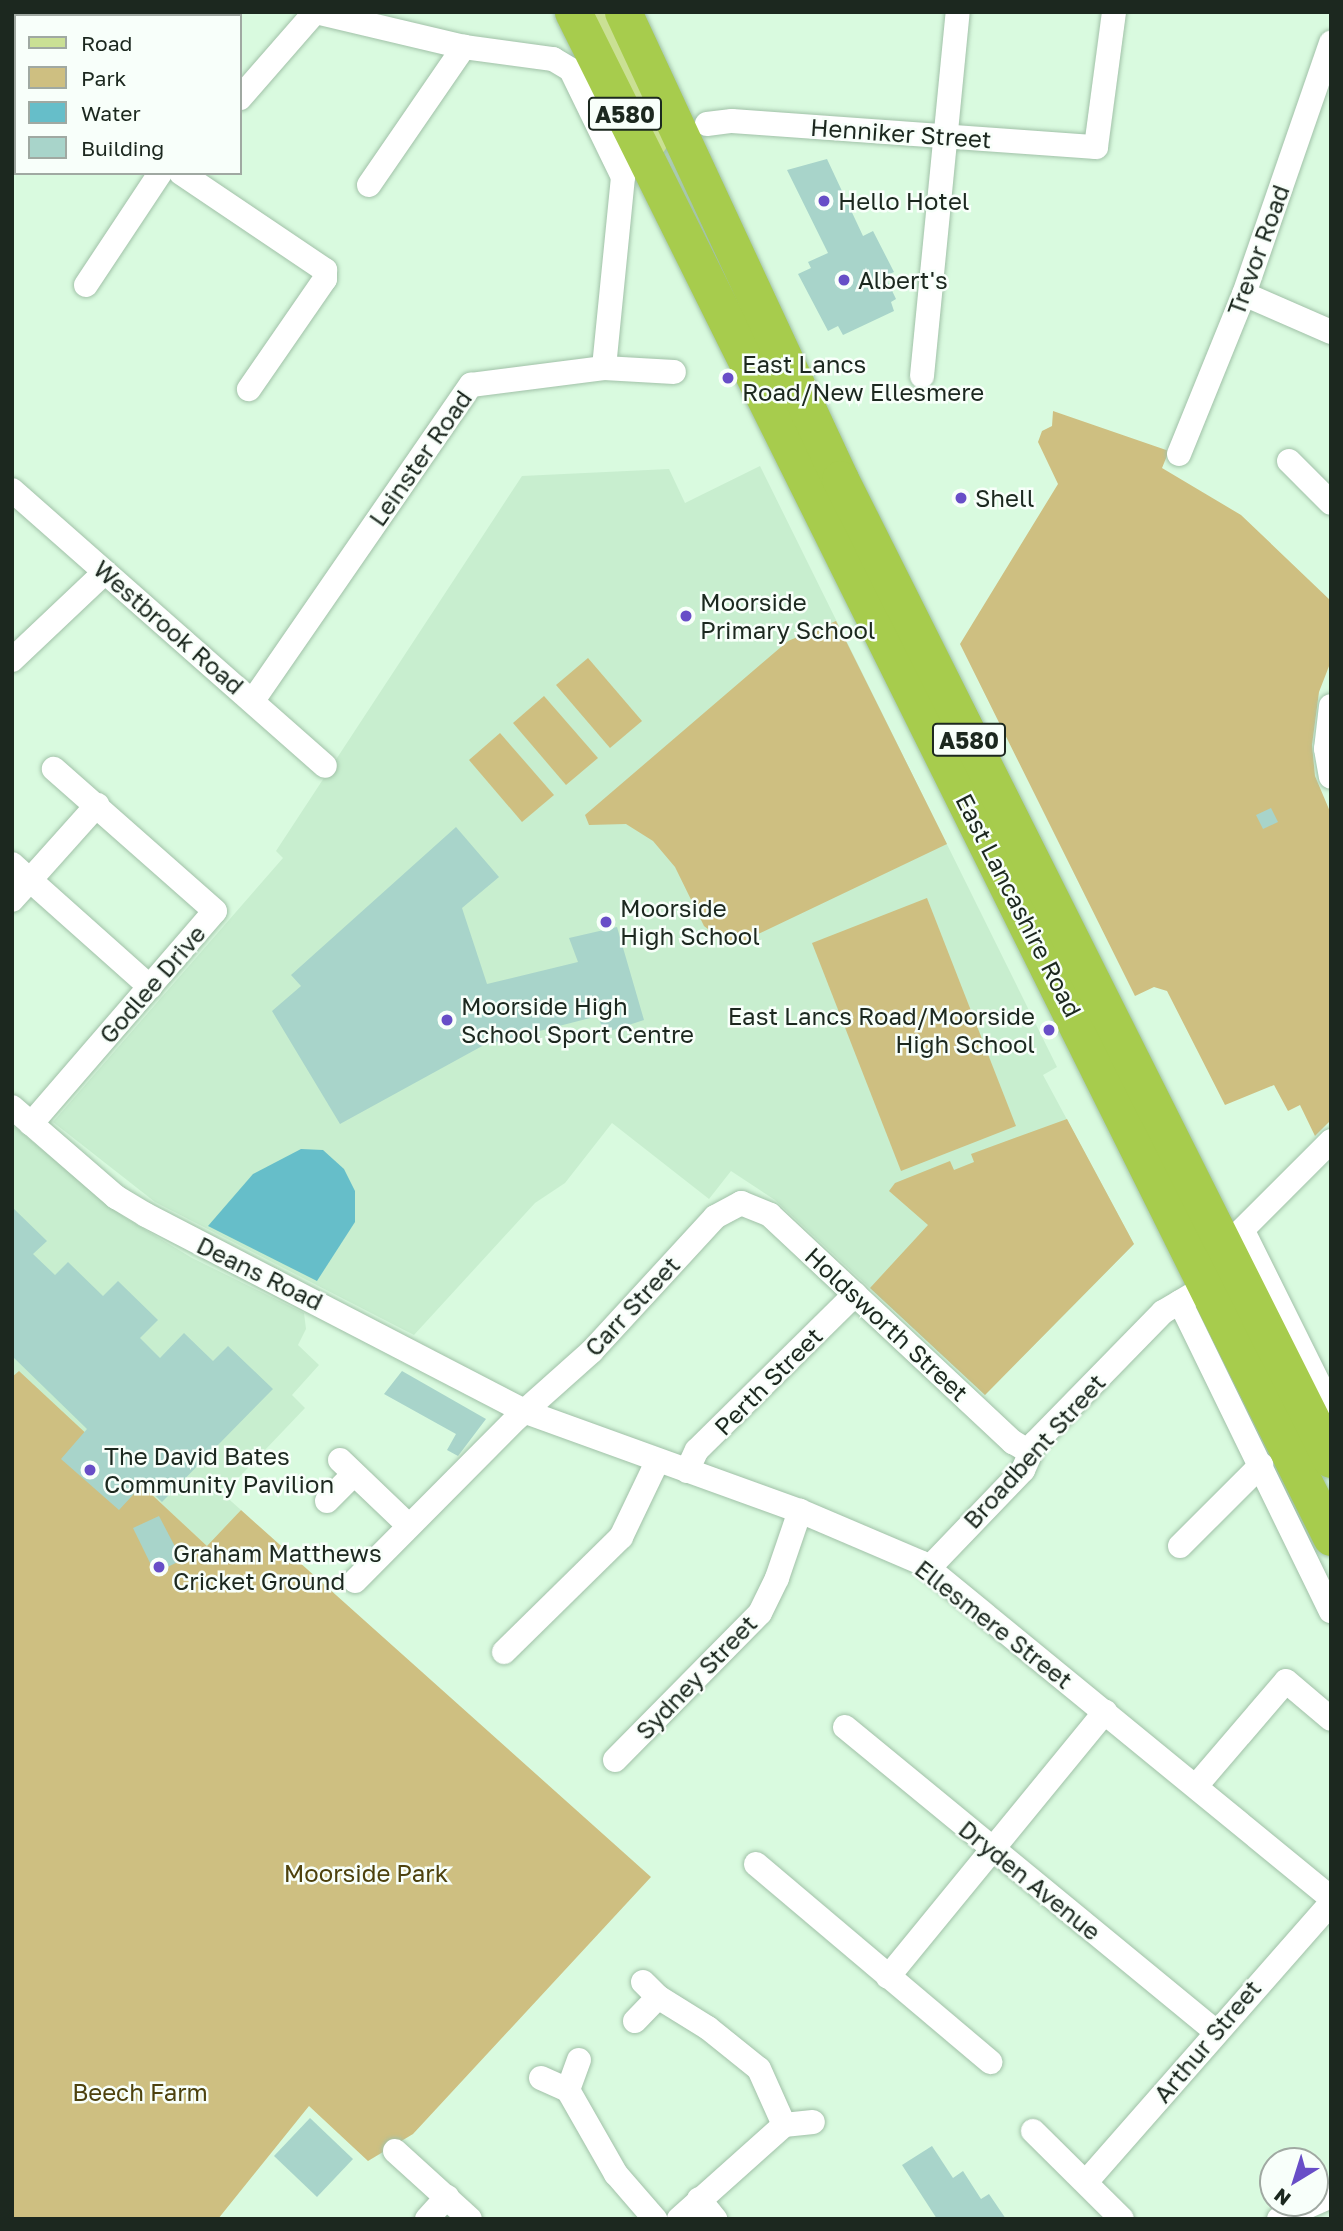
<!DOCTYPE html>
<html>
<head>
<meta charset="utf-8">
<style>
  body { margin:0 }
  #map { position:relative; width:1343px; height:2231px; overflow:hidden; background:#d9fadf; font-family:"Golos Text",sans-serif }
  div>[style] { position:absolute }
  .built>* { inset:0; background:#c8eecf }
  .green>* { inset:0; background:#cebf81 }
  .water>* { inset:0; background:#66bec9 }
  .building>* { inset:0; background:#a8d4ca }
  .roads { filter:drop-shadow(0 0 2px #a1c1a8) drop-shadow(0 0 2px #a1c1a8) }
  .minor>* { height:24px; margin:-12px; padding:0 12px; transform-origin:12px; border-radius:12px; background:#fff }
  .major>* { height:32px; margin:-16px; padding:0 16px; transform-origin:16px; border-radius:16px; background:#cae094 }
  .highway>* { height:37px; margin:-18.5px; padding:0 18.5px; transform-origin:18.5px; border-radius:18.5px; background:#a7cc4d }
  .dots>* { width:19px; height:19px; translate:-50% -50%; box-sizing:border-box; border:4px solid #f8fffa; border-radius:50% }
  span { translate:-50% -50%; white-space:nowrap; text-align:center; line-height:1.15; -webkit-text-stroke:5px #f8fffa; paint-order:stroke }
  .shield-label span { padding:2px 5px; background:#f8fffa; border:2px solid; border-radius:5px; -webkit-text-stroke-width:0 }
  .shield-label { font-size:23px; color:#1c281f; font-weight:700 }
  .street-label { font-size:24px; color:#1c281f }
  .poi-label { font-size:24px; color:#1c281f }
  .left { translate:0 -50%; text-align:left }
  .right { translate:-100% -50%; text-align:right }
  .park-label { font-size:24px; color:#4d410d }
  .frame { position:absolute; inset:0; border:14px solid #1c281f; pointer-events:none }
  .legend { position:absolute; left:14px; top:14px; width:228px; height:161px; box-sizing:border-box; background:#f8fffa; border:2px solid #a0a9a2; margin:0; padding:9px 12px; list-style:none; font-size:21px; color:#1c281f }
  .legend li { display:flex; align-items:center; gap:14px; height:35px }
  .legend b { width:35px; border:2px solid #a0a9a2 }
  .north { position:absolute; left:1259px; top:2147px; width:70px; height:70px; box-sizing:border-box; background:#f8fffa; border:2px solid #a0a9a2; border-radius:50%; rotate:218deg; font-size:19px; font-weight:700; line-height:28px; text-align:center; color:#1c281f }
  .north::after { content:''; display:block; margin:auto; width:24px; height:32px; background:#684ec7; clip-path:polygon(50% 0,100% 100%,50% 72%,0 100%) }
</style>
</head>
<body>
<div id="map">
  <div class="built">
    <div style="clip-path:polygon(760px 466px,1057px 1067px,1043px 1075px,1134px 1244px,985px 1395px,775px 1200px,731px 1171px,709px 1199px,612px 1123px,565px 1183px,535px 1203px,414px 1335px,155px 1202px,53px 1122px,283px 858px,276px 851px,522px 476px,669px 469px,685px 503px)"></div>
    <div style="clip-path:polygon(12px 1125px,124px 1217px,192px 1258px,304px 1313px,306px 1329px,298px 1345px,319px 1365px,292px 1395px,305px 1408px,223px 1494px,241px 1510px,208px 1547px,19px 1372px,12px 1377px)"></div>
  </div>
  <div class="green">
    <div style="clip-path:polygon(1053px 411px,1169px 451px,1162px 468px,1241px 515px,1331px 601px,1331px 661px,1319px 692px,1312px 745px,1315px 776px,1331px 814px,1331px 1120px,1315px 1136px,1300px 1105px,1288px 1111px,1274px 1085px,1225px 1105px,1167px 991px,1154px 987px,1135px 996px,960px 644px,1058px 484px,1038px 442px,1042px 431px,1052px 426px)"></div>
    <div style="clip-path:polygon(836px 621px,947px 844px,731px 947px,704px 926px,675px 867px,653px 841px,626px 824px,589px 825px,585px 815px,788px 641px)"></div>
    <div style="clip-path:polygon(588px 658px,642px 721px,610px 748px,556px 685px)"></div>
    <div style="clip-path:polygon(544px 696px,598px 758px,566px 785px,513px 723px)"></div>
    <div style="clip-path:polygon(500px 733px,554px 795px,522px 822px,469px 760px)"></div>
    <div style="clip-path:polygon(927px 898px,1016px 1126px,901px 1171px,812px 943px)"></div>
    <div style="clip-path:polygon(1067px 1119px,1134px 1244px,985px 1395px,870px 1288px,928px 1225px,889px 1191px,895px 1183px,950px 1161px,954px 1170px,974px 1162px,971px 1154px)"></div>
    <div style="clip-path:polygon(19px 1371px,207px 1546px,241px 1510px,651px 1877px,413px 2134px,368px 2161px,309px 2106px,218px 2219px,12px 2219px,12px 1377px)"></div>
  </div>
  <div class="water">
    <div style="clip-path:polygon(301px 1149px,323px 1150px,344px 1169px,355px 1191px,355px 1222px,317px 1281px,208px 1226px,253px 1174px)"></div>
  </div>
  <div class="building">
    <div style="clip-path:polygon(827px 159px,863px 236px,873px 231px,894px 272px,885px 276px,896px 299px,891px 302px,894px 311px,843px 335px,838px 326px,828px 331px,798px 274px,811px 268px,808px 262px,828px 253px,787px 170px)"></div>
    <div style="clip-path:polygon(1271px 808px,1278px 822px,1263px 829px,1256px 815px)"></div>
    <div style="clip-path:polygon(456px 827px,499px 877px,462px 908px,487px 984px,578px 962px,569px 938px,617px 927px,644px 1020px,604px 1033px,598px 1016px,484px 1045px,340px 1124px,272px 1011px,301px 986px,291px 975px)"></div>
    <div style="clip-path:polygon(12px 1207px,47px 1241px,33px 1254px,55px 1275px,68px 1262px,103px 1296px,118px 1281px,158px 1320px,140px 1338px,160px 1358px,184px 1333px,213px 1361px,228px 1346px,273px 1389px,162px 1502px,143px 1484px,119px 1510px,61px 1459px,87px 1429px,12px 1356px)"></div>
    <div style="clip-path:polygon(402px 1371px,486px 1419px,458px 1456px,447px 1450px,456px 1434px,384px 1394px)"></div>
    <div style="clip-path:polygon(159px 1516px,182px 1560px,155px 1573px,133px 1528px)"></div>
    <div style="clip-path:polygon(310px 2118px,353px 2159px,317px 2197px,274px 2156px)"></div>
    <div style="clip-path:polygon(932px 2146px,953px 2178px,963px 2171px,981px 2199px,989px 2194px,1006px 2219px,937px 2219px,902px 2165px)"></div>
  </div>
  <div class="roads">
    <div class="minor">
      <div style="left:316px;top:12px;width:152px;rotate:13.3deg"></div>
      <div style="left:464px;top:47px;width:90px;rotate:7.7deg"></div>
      <div style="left:553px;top:59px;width:21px;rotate:31deg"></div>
      <div style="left:571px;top:70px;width:119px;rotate:64.1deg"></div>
      <div style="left:623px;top:177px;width:192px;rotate:95.7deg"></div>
      <div style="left:12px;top:25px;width:5px;rotate:37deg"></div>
      <div style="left:240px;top:98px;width:114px;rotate:-48.9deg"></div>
      <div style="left:707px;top:124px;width:25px;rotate:-7deg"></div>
      <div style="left:732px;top:121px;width:365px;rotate:4.1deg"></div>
      <div style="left:1096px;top:147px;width:136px;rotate:-82.4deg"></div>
      <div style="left:181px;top:173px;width:174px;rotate:34deg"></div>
      <div style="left:325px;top:270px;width:9px;rotate:90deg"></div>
      <div style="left:325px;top:279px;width:134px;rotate:124.6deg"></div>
      <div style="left:369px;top:185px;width:168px;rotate:-55.5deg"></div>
      <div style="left:86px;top:285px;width:134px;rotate:-56.5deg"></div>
      <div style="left:1244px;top:294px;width:95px;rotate:23.6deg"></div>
      <div style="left:922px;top:376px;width:366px;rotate:-84.4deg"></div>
      <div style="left:1179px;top:454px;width:173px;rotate:-67.9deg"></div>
      <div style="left:1244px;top:294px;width:266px;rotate:-70.9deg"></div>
      <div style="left:1289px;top:461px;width:59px;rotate:45deg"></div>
      <div style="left:12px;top:490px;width:417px;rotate:41.4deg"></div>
      <div style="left:12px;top:660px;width:128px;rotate:-43.4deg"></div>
      <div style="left:254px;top:699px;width:382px;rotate:-55.4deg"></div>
      <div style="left:471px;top:385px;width:134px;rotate:-7.3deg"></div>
      <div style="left:604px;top:368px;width:70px;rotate:3.3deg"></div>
      <div style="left:1331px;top:706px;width:43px;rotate:96.6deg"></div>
      <div style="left:1326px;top:749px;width:28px;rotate:80deg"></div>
      <div style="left:12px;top:864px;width:24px;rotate:42deg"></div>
      <div style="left:30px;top:880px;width:101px;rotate:-48.2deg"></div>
      <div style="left:12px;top:900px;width:27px;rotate:-48deg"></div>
      <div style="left:30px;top:880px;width:161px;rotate:41.7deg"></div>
      <div style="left:12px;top:1107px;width:138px;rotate:40.9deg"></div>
      <div style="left:116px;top:1197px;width:35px;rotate:31deg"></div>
      <div style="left:146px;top:1215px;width:428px;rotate:27.4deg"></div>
      <div style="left:526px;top:1412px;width:291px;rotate:19.9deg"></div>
      <div style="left:800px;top:1511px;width:133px;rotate:23.1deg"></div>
      <div style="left:922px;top:1563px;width:529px;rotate:39.32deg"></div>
      <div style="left:31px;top:1124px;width:281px;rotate:-49.2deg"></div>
      <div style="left:215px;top:911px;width:215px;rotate:-138.6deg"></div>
      <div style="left:1243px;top:1231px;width:198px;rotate:63.6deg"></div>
      <div style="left:1230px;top:1242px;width:143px;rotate:-45deg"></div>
      <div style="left:1180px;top:1302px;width:344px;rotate:64deg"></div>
      <div style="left:340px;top:1460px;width:95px;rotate:43.7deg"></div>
      <div style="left:687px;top:1471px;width:23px;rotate:-65deg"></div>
      <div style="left:697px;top:1450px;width:222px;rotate:-44.6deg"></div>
      <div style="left:327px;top:1501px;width:38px;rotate:-45deg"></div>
      <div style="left:1180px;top:1546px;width:115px;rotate:-45deg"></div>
      <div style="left:929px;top:1568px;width:136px;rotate:-46.2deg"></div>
      <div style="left:1023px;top:1470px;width:30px;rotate:-66deg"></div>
      <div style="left:1035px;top:1443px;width:183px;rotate:-45.7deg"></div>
      <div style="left:1163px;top:1312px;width:51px;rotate:-30.6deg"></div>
      <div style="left:355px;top:1581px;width:231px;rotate:-45.2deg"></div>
      <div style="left:518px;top:1417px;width:98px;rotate:-41.7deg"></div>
      <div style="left:591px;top:1352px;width:183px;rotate:-47.4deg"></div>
      <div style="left:715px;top:1217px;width:30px;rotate:-28deg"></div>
      <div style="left:741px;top:1203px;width:31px;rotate:22deg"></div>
      <div style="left:770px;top:1215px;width:333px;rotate:43.1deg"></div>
      <div style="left:1013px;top:1442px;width:21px;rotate:31deg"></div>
      <div style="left:504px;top:1652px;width:164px;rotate:-44.5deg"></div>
      <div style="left:621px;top:1537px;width:83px;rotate:-64.4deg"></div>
      <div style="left:845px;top:1727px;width:480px;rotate:39.4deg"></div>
      <div style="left:615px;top:1760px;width:206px;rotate:-45.4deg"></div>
      <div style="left:760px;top:1613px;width:39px;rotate:-64deg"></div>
      <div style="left:777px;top:1578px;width:71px;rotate:-71.1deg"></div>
      <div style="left:1196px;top:1786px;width:138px;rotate:-49.4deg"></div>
      <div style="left:1286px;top:1681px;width:59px;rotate:40.2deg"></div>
      <div style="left:756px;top:1864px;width:307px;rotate:40.2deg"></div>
      <div style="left:888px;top:1977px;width:343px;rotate:-50.7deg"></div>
      <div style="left:643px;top:1982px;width:21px;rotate:45deg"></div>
      <div style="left:635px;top:2021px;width:33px;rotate:-46deg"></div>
      <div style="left:658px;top:1997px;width:59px;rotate:31.8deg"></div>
      <div style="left:708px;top:2028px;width:65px;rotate:38.8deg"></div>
      <div style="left:759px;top:2069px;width:61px;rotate:65.9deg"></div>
      <div style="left:541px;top:2078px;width:30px;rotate:24deg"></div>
      <div style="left:568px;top:2090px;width:97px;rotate:60.3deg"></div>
      <div style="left:616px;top:2174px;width:60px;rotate:49.1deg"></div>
      <div style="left:568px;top:2090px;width:32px;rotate:-70deg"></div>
      <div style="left:1033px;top:2131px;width:125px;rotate:44.7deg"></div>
      <div style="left:395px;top:2151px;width:101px;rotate:42.2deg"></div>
      <div style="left:1086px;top:2182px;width:371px;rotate:-48.7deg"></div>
      <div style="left:699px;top:2199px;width:26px;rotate:51deg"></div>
      <div style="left:427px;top:2219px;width:30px;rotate:-48deg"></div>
      <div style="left:679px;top:2219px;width:141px;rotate:-41.8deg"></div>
      <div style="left:784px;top:2125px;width:29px;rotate:-6deg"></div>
      <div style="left:1279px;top:2219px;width:57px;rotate:-23.9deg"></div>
    </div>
    <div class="major">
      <div style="left:597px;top:12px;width:140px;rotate:66.9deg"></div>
      <div style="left:70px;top:16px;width:5px;rotate:-53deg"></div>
      <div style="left:12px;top:83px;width:6px;rotate:-45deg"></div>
    </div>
    <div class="highway">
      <div style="left:573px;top:12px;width:1703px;rotate:63.57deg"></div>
      <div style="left:623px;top:12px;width:515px;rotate:65.08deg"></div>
      <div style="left:840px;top:479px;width:1096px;rotate:63.39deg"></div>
    </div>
  </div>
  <div class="dots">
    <div style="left:824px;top:201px;background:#684ec7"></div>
    <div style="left:844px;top:280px;background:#684ec7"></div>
    <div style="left:728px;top:378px;background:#684ec7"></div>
    <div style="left:961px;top:498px;background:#684ec7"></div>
    <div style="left:686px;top:616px;background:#684ec7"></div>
    <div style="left:606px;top:922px;background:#684ec7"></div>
    <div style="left:447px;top:1020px;background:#684ec7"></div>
    <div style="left:1049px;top:1030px;background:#684ec7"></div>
    <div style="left:90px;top:1470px;background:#684ec7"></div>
    <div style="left:159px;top:1567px;background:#684ec7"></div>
  </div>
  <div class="shield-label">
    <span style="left:625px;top:114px">A580</span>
    <span style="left:969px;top:740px">A580</span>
  </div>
  <div class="street-label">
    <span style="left:901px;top:133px;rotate:4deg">Henniker Street</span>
    <span style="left:1258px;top:250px;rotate:-70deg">Trevor Road</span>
    <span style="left:420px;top:458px;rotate:-55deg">Leinster Road</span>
    <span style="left:169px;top:627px;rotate:41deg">Westbrook Road</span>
    <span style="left:1019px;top:905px;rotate:63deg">East Lancashire Road</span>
    <span style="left:152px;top:984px;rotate:-49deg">Godlee Drive</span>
    <span style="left:260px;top:1273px;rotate:26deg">Deans Road</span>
    <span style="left:632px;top:1306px;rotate:-47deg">Carr Street</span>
    <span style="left:887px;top:1324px;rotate:43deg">Holdsworth Street</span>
    <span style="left:768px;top:1381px;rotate:-45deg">Perth Street</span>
    <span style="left:1034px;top:1451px;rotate:-48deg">Broadbent Street</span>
    <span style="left:994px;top:1624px;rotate:38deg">Ellesmere Street</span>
    <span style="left:696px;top:1677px;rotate:-46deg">Sydney Street</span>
    <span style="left:1030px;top:1880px;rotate:39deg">Dryden Avenue</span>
    <span style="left:1207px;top:2041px;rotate:-50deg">Arthur Street</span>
  </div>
  <div class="poi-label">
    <span class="left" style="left:838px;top:201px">Hello Hotel</span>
    <span class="left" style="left:858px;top:280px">Albert's</span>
    <span class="left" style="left:742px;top:378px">East Lancs<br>Road/New Ellesmere</span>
    <span class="left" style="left:975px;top:498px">Shell</span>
    <span class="left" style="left:700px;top:616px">Moorside<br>Primary School</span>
    <span class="left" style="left:620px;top:922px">Moorside<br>High School</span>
    <span class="left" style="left:461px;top:1020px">Moorside High<br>School Sport Centre</span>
    <span class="right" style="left:1035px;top:1030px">East Lancs Road/Moorside<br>High School</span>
    <span class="left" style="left:104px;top:1470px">The David Bates<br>Community Pavilion</span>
    <span class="left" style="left:173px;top:1567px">Graham Matthews<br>Cricket Ground</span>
  </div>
  <div class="park-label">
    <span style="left:366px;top:1873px">Moorside Park</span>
    <span style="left:140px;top:2092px">Beech Farm</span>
  </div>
  <div class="frame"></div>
  <ul class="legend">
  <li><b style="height:9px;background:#cae094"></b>Road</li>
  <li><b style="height:19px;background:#cebf81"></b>Park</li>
  <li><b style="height:19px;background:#66bec9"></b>Water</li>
  <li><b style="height:19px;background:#a8d4ca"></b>Building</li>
  </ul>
  <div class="north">N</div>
</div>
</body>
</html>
